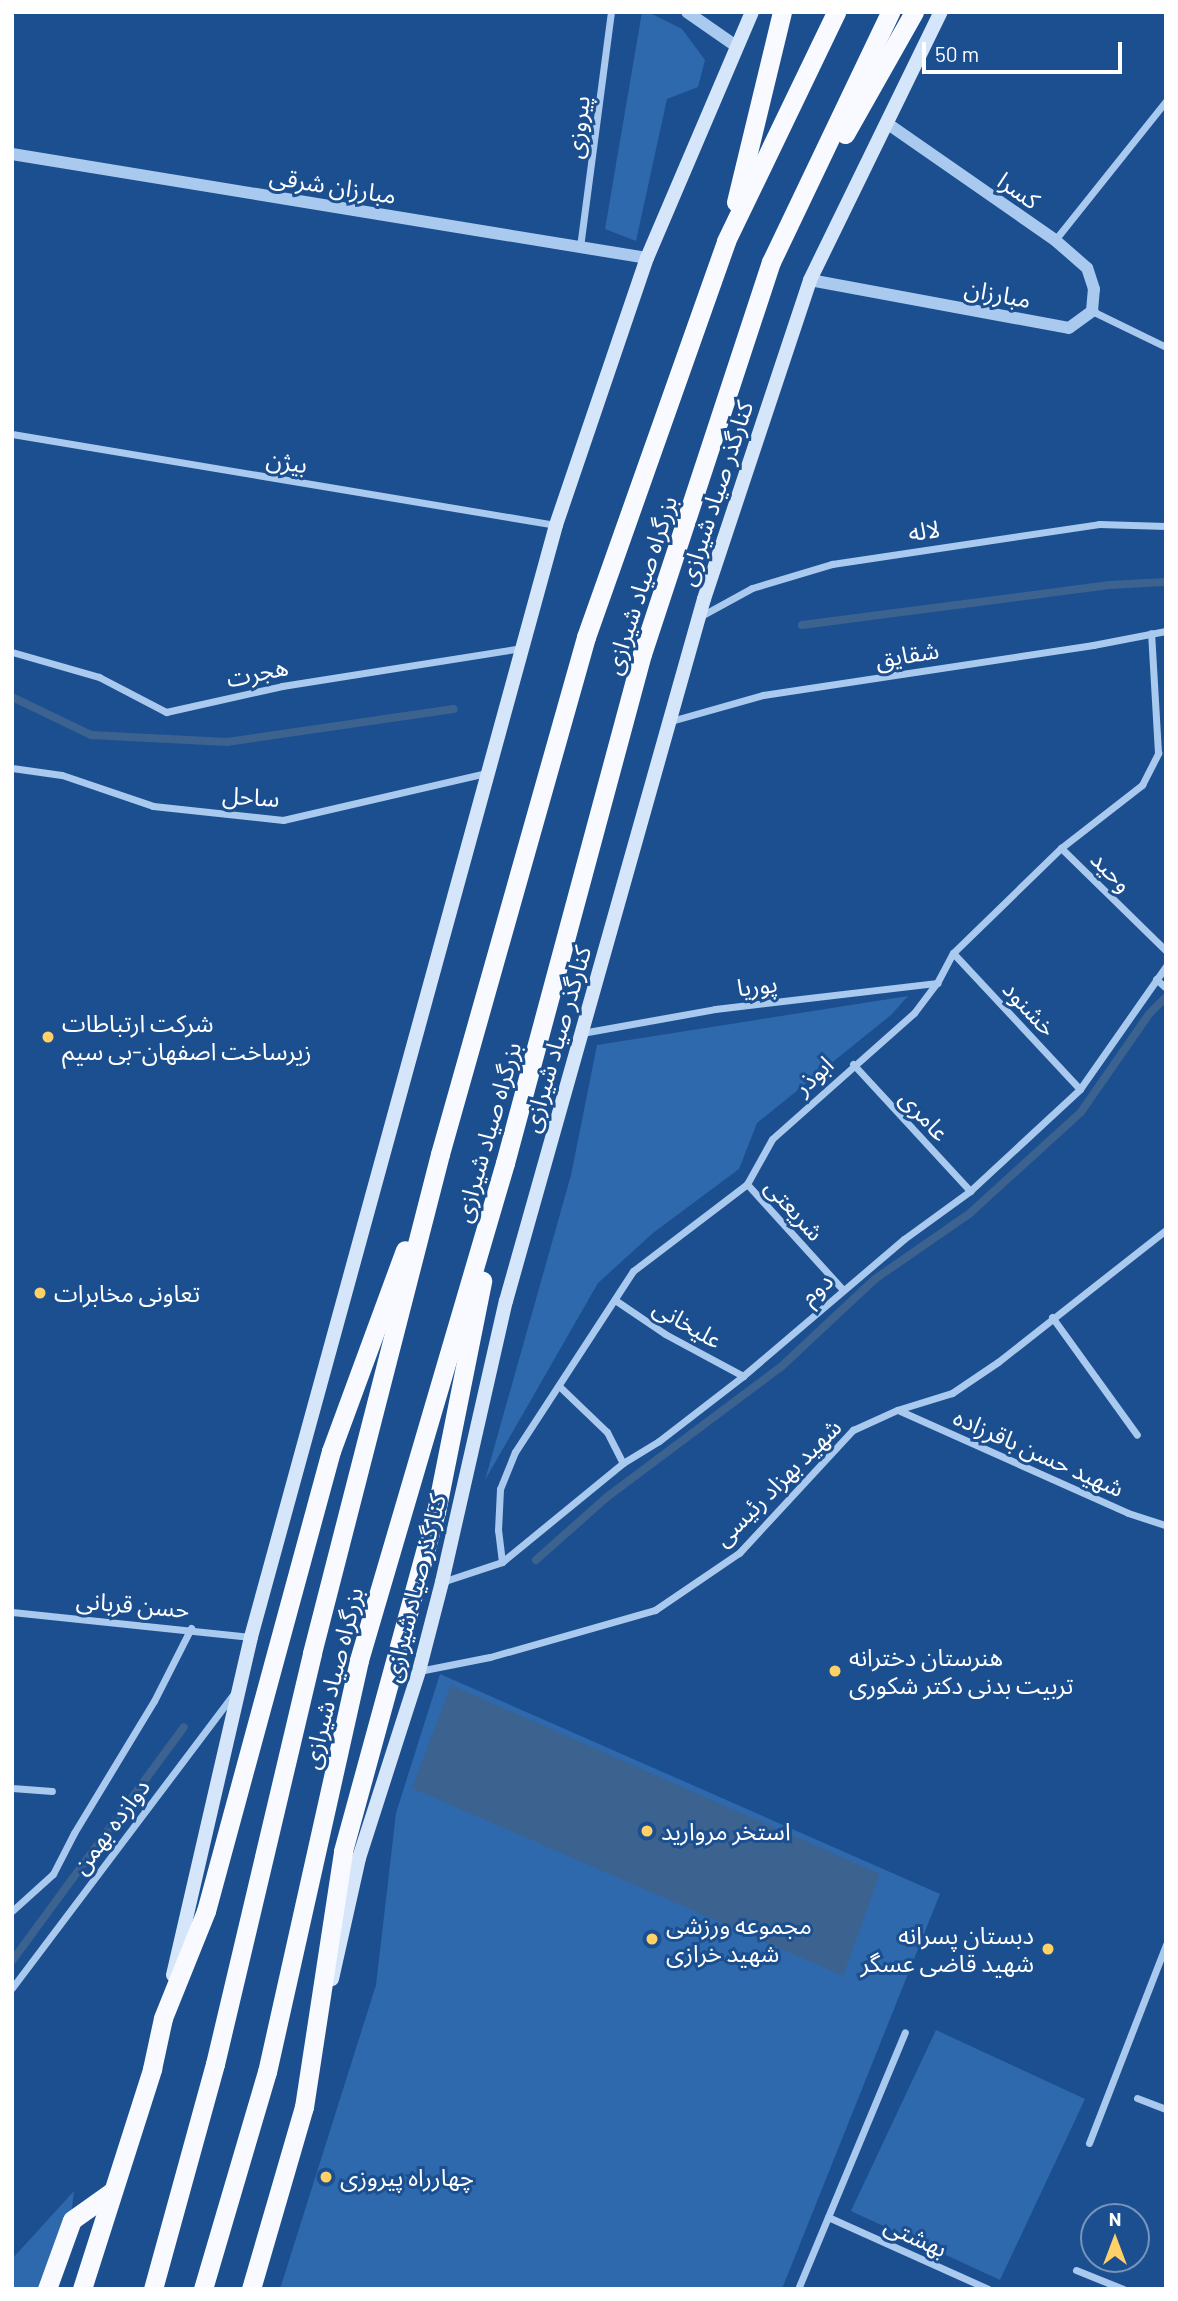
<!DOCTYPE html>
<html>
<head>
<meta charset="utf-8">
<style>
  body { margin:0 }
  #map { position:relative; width:1178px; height:2301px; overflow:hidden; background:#1b4f8f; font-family:Barlow,"Noto Sans Arabic",sans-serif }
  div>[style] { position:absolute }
  .green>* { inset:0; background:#2e69ad }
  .water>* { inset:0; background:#3c6290 }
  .stream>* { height:8px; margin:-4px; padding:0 4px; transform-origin:4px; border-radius:4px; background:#3c6290 }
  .minor>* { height:7px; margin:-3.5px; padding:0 3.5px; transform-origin:3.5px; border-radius:3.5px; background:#a9c9ee }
  .tertiary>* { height:12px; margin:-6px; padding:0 6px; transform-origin:6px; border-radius:6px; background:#a9c9ee }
  .secondary>* { height:14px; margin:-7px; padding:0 7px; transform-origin:7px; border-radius:7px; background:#d6e6fa }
  .trunk>* { height:19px; margin:-9.5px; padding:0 9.5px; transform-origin:9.5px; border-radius:9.5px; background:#f8faff }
  .dots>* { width:19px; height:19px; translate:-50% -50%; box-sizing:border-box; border:4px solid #1b4f8f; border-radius:50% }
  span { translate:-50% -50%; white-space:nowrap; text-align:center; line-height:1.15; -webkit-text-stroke:6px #1b4f8f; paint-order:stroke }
  .street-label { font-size:24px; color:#fff }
  .poi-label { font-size:24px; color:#fff }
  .left { translate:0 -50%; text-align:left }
  .right { translate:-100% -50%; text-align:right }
  .frame { position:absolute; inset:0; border:14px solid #fff; pointer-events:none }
  .north { position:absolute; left:1080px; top:2203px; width:70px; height:70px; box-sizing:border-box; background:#1b4f8f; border:2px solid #7695bc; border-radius:50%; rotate:0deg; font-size:19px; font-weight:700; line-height:28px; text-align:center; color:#fff }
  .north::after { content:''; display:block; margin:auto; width:24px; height:32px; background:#ffd166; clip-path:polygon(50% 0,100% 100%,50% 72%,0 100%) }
  .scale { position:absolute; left:922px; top:42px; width:200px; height:32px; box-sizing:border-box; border:4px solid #fff; border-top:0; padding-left:9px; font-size:21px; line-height:24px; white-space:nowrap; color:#fff; -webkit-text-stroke:5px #1b4f8f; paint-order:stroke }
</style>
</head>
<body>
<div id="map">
  <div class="green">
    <div style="clip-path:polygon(642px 12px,648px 12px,682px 29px,705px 60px,698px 87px,667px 99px,636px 241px,605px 229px)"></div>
    <div style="clip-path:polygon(908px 996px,891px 1015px,757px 1123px,739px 1169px,653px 1233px,598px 1283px,485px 1480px,571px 1175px,597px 1045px)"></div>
    <div style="clip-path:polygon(440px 1674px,940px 1894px,782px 2289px,280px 2289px,376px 1985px,396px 1813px)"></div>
    <div style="clip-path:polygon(936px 2030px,1085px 2099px,1000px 2280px,851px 2211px)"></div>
    <div style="clip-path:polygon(74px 2191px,72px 2208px,40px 2289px,12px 2289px,12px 2259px)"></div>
  </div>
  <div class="water">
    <div style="clip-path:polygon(451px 1685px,880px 1874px,843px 1976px,412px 1788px)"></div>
  </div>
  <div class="stream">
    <div style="left:802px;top:625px;width:310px;rotate:-7.4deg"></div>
    <div style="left:1109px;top:585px;width:57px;rotate:-3deg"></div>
    <div style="left:12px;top:697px;width:88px;rotate:25.7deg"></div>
    <div style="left:91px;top:735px;width:136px;rotate:2.9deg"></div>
    <div style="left:227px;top:742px;width:229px;rotate:-8.3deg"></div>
    <div style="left:536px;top:1560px;width:95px;rotate:-41.6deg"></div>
    <div style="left:607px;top:1497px;width:219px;rotate:-36.8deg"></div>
    <div style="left:782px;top:1366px;width:127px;rotate:-43.1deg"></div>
    <div style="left:875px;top:1279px;width:114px;rotate:-34.7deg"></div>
    <div style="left:969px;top:1214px;width:151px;rotate:-42.3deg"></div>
    <div style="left:1081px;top:1112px;width:119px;rotate:-55.2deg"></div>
    <div style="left:1149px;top:1014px;width:24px;rotate:-45deg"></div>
    <div style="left:12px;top:1961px;width:290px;rotate:-53.7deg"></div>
  </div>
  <div class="minor">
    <div style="left:1055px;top:240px;width:178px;rotate:-51.4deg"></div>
    <div style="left:580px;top:247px;width:237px;rotate:-82.5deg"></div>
    <div style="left:1092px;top:311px;width:82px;rotate:25.9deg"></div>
    <div style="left:12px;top:434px;width:552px;rotate:9.5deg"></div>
    <div style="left:701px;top:616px;width:58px;rotate:-28.8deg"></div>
    <div style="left:752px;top:588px;width:84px;rotate:-16.7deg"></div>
    <div style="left:832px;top:564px;width:270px;rotate:-8.5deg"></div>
    <div style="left:1099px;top:524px;width:67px;rotate:1.7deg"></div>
    <div style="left:12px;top:652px;width:91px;rotate:16deg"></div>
    <div style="left:99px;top:677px;width:76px;rotate:27.6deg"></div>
    <div style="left:166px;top:712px;width:119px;rotate:-12.6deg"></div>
    <div style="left:282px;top:686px;width:243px;rotate:-9deg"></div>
    <div style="left:671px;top:721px;width:96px;rotate:-15.8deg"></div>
    <div style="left:763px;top:695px;width:334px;rotate:-8.6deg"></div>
    <div style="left:1093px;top:645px;width:74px;rotate:-10.9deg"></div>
    <div style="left:12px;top:768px;width:50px;rotate:8deg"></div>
    <div style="left:62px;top:775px;width:96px;rotate:18.8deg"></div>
    <div style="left:153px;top:806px;width:131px;rotate:6.1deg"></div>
    <div style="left:283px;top:820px;width:208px;rotate:-13deg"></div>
    <div style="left:1061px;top:848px;width:147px;rotate:44.4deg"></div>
    <div style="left:953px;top:953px;width:186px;rotate:47deg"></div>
    <div style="left:1156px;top:979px;width:13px;rotate:42deg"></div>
    <div style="left:582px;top:1033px;width:135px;rotate:-10.2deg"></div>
    <div style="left:715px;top:1009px;width:224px;rotate:-6.7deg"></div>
    <div style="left:853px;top:1064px;width:173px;rotate:47.3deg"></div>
    <div style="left:747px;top:1184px;width:143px;rotate:47.8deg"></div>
    <div style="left:615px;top:1300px;width:60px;rotate:34.2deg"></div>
    <div style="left:665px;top:1334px;width:89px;rotate:28.3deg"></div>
    <div style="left:1052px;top:1317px;width:145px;rotate:54.2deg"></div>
    <div style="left:560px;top:1387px;width:65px;rotate:43.8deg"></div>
    <div style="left:607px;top:1432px;width:35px;rotate:63deg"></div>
    <div style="left:898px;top:1410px;width:252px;rotate:24.1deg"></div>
    <div style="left:1128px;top:1513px;width:40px;rotate:18deg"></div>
    <div style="left:502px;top:1562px;width:32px;rotate:-97deg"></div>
    <div style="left:498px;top:1530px;width:41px;rotate:-87.2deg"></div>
    <div style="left:500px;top:1489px;width:40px;rotate:-68deg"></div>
    <div style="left:515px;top:1452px;width:216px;rotate:-56.9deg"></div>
    <div style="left:633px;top:1271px;width:143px;rotate:-37.3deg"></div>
    <div style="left:747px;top:1184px;width:51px;rotate:-60.9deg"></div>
    <div style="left:772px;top:1139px;width:190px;rotate:-41.6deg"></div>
    <div style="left:914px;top:1013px;width:38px;rotate:-53deg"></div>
    <div style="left:937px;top:983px;width:34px;rotate:-62deg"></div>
    <div style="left:953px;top:953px;width:151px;rotate:-44.2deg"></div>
    <div style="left:1061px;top:848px;width:103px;rotate:-37.9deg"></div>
    <div style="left:1142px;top:785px;width:36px;rotate:-63deg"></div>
    <div style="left:1158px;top:753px;width:120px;rotate:-93.3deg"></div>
    <div style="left:442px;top:1582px;width:63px;rotate:-18.4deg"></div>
    <div style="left:502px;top:1562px;width:156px;rotate:-39.3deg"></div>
    <div style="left:623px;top:1463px;width:42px;rotate:-31.4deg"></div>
    <div style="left:659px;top:1441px;width:106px;rotate:-37.7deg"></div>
    <div style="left:743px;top:1376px;width:211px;rotate:-40.4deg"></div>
    <div style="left:904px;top:1239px;width:82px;rotate:-36deg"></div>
    <div style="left:970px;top:1191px;width:150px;rotate:-42.8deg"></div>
    <div style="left:1080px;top:1089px;width:150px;rotate:-55deg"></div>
    <div style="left:12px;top:1612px;width:240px;rotate:6deg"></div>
    <div style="left:419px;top:1671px;width:72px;rotate:-11.2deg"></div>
    <div style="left:490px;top:1657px;width:172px;rotate:-15.9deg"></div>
    <div style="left:655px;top:1610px;width:102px;rotate:-34.2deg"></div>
    <div style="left:739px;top:1553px;width:168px;rotate:-47.2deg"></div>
    <div style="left:853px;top:1430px;width:48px;rotate:-24.4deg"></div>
    <div style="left:897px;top:1410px;width:58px;rotate:-17.2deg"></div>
    <div style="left:952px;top:1393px;width:55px;rotate:-34deg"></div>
    <div style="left:998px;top:1362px;width:214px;rotate:-38.2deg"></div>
    <div style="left:12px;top:1788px;width:40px;rotate:4.3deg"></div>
    <div style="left:12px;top:1911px;width:55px;rotate:-42.1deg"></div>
    <div style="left:53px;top:1874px;width:46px;rotate:-62.9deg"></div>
    <div style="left:74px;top:1833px;width:154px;rotate:-58.8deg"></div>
    <div style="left:154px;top:1701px;width:82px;rotate:-63.1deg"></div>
    <div style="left:12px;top:1988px;width:367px;rotate:-53deg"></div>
    <div style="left:1137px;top:2098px;width:31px;rotate:21deg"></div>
    <div style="left:1089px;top:2143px;width:213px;rotate:-68.8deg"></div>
    <div style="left:828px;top:2217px;width:175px;rotate:24.2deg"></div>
    <div style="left:1076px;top:2270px;width:51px;rotate:22deg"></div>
    <div style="left:798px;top:2289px;width:278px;rotate:-67.4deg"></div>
  </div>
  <div class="tertiary">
    <div style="left:687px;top:12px;width:60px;rotate:34.8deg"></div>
    <div style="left:12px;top:154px;width:643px;rotate:9.3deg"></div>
    <div style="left:810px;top:280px;width:263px;rotate:10.5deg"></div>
    <div style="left:1069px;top:328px;width:29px;rotate:-36deg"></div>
    <div style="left:1092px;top:311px;width:22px;rotate:-85deg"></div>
    <div style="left:1094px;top:289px;width:22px;rotate:-108deg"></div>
    <div style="left:1087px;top:268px;width:43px;rotate:-138.8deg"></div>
    <div style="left:1055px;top:240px;width:203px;rotate:-145.2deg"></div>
  </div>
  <div class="secondary">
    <div style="left:173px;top:1975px;width:347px;rotate:-77deg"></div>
    <div style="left:251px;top:1637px;width:1153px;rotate:-74.66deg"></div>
    <div style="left:556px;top:525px;width:282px;rotate:-71.2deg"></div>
    <div style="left:647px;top:258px;width:267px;rotate:-66.9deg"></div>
    <div style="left:332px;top:1979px;width:124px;rotate:-77.4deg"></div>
    <div style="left:359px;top:1858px;width:196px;rotate:-72.2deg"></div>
    <div style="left:419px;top:1671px;width:92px;rotate:-75.5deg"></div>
    <div style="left:442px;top:1582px;width:288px;rotate:-77.2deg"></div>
    <div style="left:506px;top:1301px;width:729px;rotate:-74.25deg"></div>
    <div style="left:704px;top:599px;width:336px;rotate:-71.6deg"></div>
    <div style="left:810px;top:280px;width:298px;rotate:-64deg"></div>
  </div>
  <div class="trunk">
    <div style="left:845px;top:134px;width:140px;rotate:-60.5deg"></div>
    <div style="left:736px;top:202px;width:195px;rotate:-76.4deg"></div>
    <div style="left:47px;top:2289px;width:73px;rotate:-70.1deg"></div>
    <div style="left:72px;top:2220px;width:50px;rotate:-35.3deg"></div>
    <div style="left:82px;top:2289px;width:231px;rotate:-72.3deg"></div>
    <div style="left:152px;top:2069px;width:52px;rotate:-77.8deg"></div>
    <div style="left:163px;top:2018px;width:115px;rotate:-68.1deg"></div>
    <div style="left:206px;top:1911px;width:477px;rotate:-74.8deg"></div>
    <div style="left:331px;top:1451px;width:214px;rotate:-69.8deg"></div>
    <div style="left:153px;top:2289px;width:233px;rotate:-74.6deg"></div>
    <div style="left:215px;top:2064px;width:422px;rotate:-76.7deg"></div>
    <div style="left:312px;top:1653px;width:515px;rotate:-75.61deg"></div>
    <div style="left:440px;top:1154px;width:537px;rotate:-74.23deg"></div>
    <div style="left:586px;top:637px;width:420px;rotate:-70.5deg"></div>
    <div style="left:726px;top:241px;width:254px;rotate:-64.3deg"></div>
    <div style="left:203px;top:2289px;width:226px;rotate:-73.6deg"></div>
    <div style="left:267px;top:2072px;width:422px;rotate:-77.4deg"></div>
    <div style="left:359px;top:1660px;width:518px;rotate:-73.63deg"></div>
    <div style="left:505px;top:1163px;width:527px;rotate:-74.94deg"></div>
    <div style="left:642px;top:654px;width:413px;rotate:-71.8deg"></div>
    <div style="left:771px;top:262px;width:277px;rotate:-64.5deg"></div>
    <div style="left:251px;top:2289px;width:190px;rotate:-73.8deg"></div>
    <div style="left:304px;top:2107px;width:259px;rotate:-81.3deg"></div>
    <div style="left:343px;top:1851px;width:352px;rotate:-74.7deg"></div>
    <div style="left:436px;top:1512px;width:236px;rotate:-78.7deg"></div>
  </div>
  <div class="dots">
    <div style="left:48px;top:1037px;background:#ffd166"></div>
    <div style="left:40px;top:1293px;background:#ffd166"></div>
    <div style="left:835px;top:1671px;background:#ffd166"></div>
    <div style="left:647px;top:1831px;background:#ffd166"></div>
    <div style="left:652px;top:1939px;background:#ffd166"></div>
    <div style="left:1048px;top:1949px;background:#ffd166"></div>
    <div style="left:326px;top:2177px;background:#ffd166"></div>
  </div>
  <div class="street-label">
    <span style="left:577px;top:127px;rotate:-83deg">پیروزی</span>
    <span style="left:333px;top:185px;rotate:9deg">مبارزان شرقی</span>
    <span style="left:1019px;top:190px;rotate:35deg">کسرا</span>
    <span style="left:998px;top:293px;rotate:11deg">مبارزان</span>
    <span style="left:287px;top:461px;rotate:9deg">بیژن</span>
    <span style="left:715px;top:493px;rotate:-72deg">کنارگذر صیاد شیرازی</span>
    <span style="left:924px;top:530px;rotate:-8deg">لاله</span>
    <span style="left:640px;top:585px;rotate:-72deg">بزرگراه صیاد شیرازی</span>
    <span style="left:907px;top:654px;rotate:-9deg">شقایق</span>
    <span style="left:257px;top:672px;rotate:-12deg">هجرت</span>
    <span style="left:251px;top:796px;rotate:4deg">ساحل</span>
    <span style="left:1112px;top:871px;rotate:45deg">وحید</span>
    <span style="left:757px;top:985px;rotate:-7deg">پوریا</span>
    <span style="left:1030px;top:1008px;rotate:47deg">خشنود</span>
    <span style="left:556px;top:1039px;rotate:-74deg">کنارگذر صیاد شیرازی</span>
    <span style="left:813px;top:1075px;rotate:-43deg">ابوذر</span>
    <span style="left:925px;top:1115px;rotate:47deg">عامری</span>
    <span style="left:487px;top:1132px;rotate:-74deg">بزرگراه صیاد شیرازی</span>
    <span style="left:795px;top:1209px;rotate:48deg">شریعتی</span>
    <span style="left:816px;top:1288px;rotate:-41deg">دوم</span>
    <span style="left:688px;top:1323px;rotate:30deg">علیخانی</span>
    <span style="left:1039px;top:1452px;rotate:24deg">شهید حسن باقرزاده</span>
    <span style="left:777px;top:1482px;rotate:-45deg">شهید بهزاد رئیسی</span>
    <span style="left:414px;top:1588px;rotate:-76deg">کنارگذر صیاد شیرازی</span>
    <span style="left:133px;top:1604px;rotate:5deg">حسن قربانی</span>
    <span style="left:332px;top:1678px;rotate:-76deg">بزرگراه صیاد شیرازی</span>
    <span style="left:110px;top:1826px;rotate:-53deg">دوازده بهمن</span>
    <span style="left:916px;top:2236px;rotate:24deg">بهشتی</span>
  </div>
  <div class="poi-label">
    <span class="left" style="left:62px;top:1037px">شرکت ارتباطات<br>زیرساخت اصفهان-بی سیم</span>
    <span class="left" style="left:54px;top:1293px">تعاونی مخابرات</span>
    <span class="left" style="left:849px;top:1671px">هنرستان دخترانه<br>تربیت بدنی دکتر شکوری</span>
    <span class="left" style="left:661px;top:1831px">استخر مروارید</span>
    <span class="left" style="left:666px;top:1939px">مجموعه ورزشی<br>شهید خرازی</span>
    <span class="right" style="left:1034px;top:1949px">دبستان پسرانه<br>شهید قاضی عسگر</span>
    <span class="left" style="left:340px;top:2177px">چهارراه پیروزی</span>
  </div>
  <div class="frame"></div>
  <div class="north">N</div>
  <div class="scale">50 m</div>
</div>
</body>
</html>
